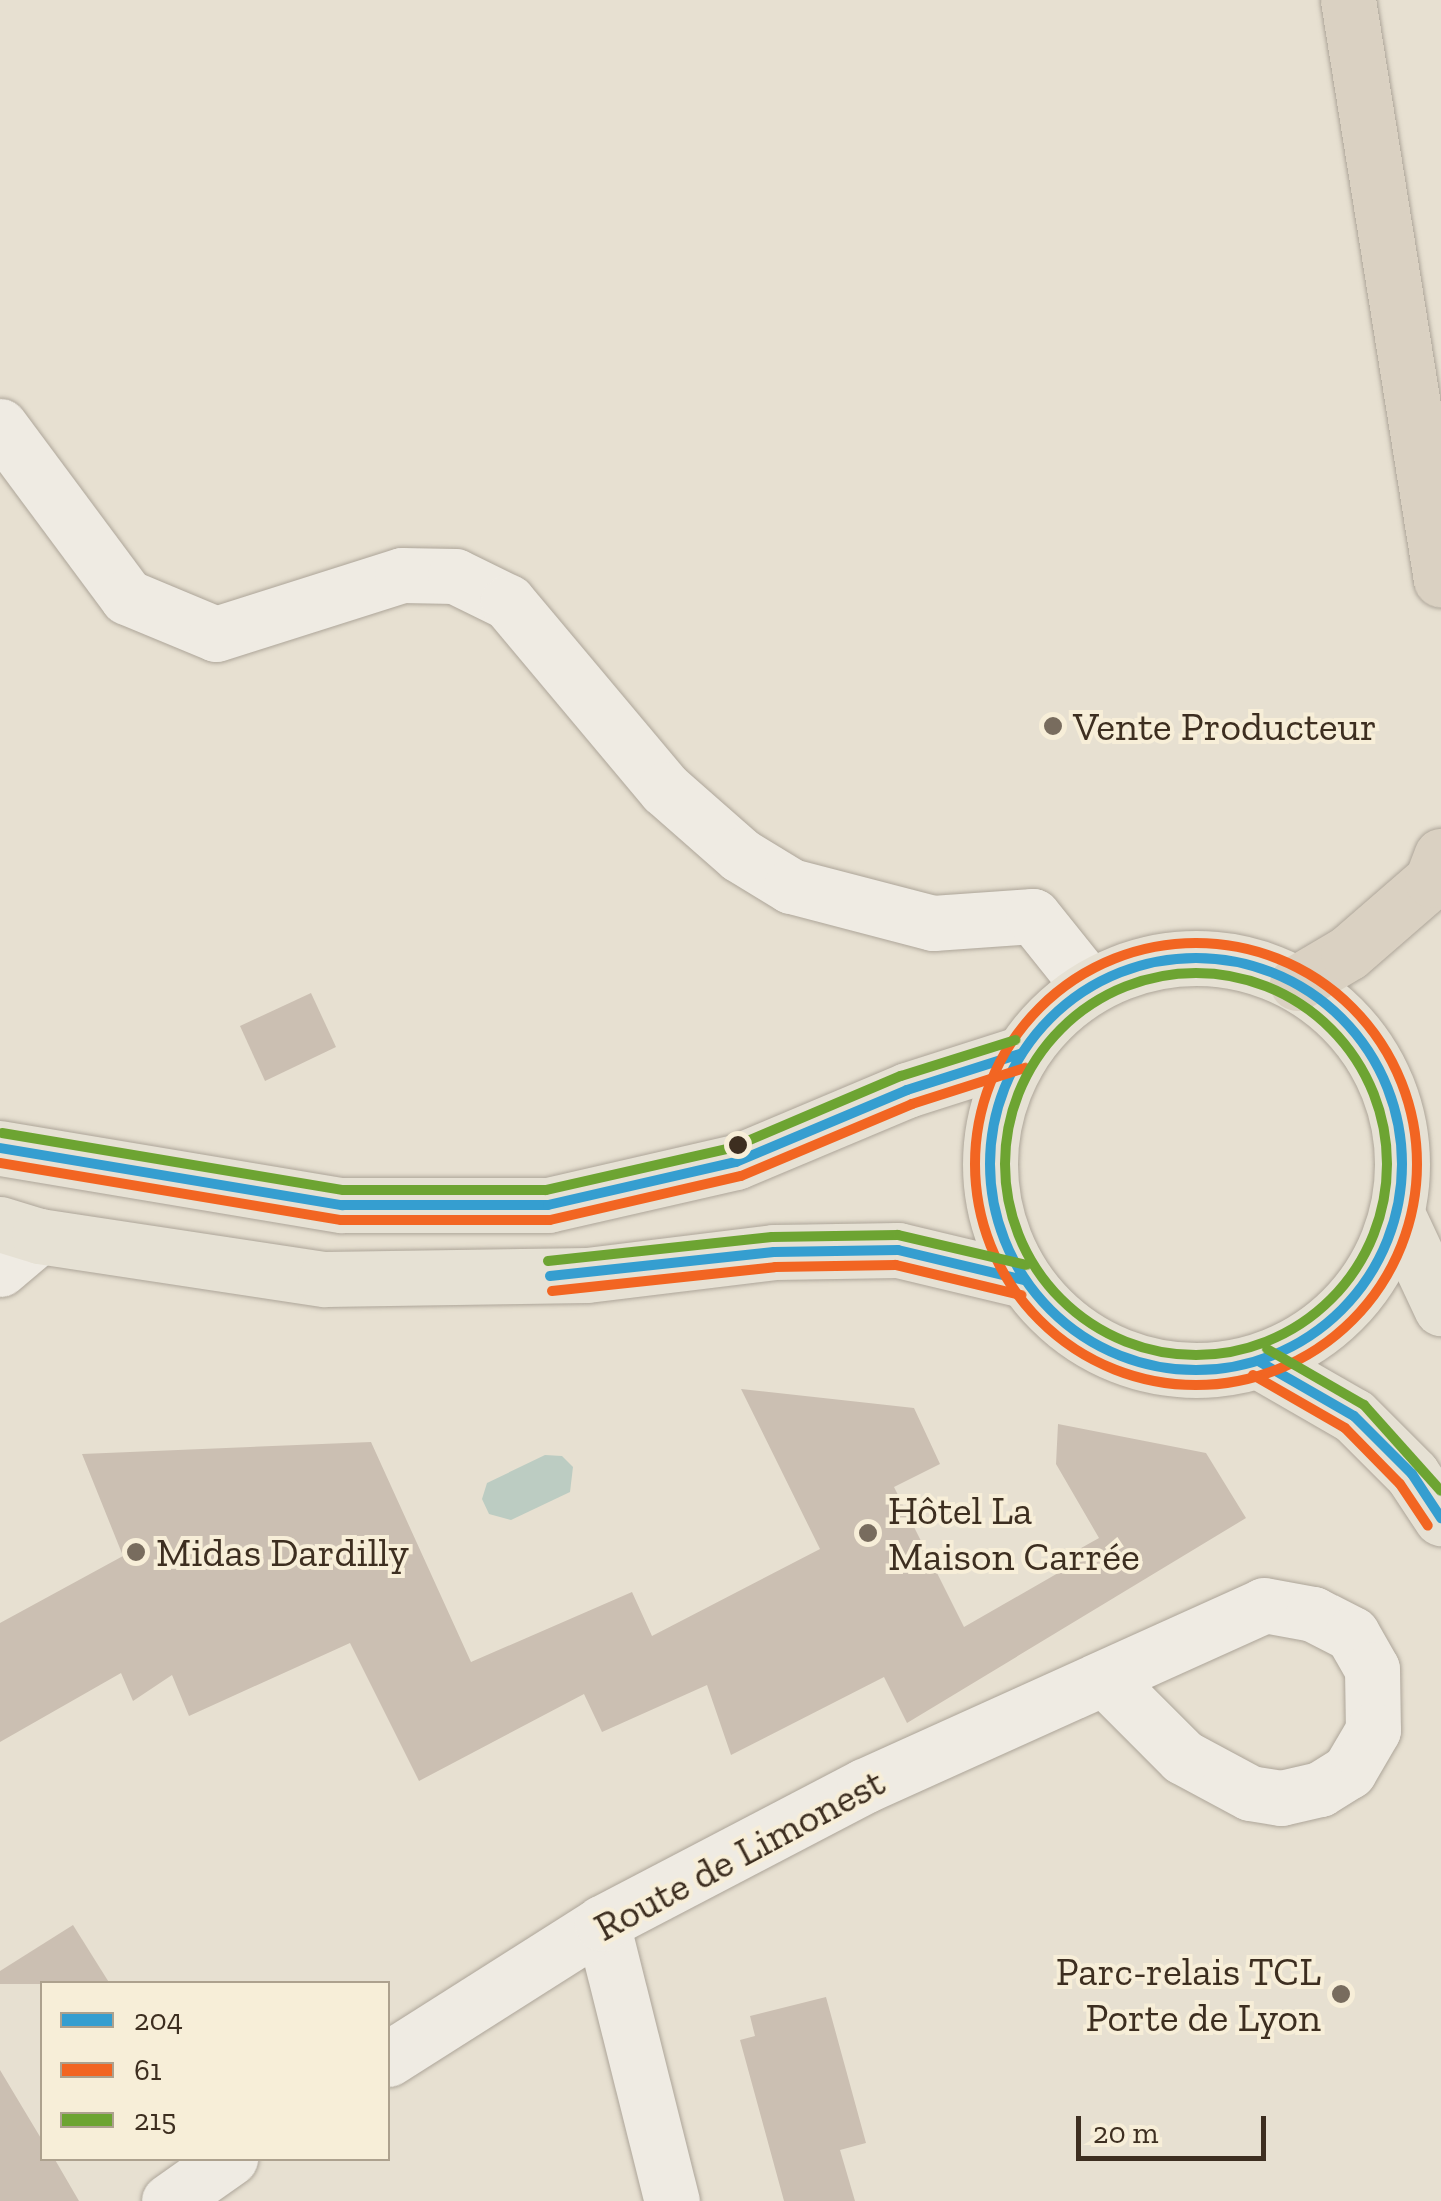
<!DOCTYPE html>
<html>
<head>
<meta charset="utf-8">
<style>
  body { margin:0 }
  #map { position:relative; width:1441px; height:2201px; overflow:hidden; background:#e7e0d1; font-family:"Zilla Slab",serif }
  div>[style] { position:absolute }
  .water>* { inset:0; background:#bcccc2 }
  .building>* { inset:0; background:#cbbfb2 }
  .roads { filter:drop-shadow(0 0 2px #ada599) drop-shadow(0 0 2px #ada599) }
  .street>* { height:55px; margin:-27.5px; padding:0 27.5px; transform-origin:27.5px; border-radius:27.5px; background:#efebe3 }
  .primary>* { height:55px; margin:-27.5px; padding:0 27.5px; transform-origin:27.5px; border-radius:27.5px; background:#e6e1d4 }
  .primary>.ring { margin:-27.5px; padding:0; box-sizing:content-box; background:none; border:55px solid #e6e1d4; border-radius:50% }
  .highway>* { height:55px; margin:-27.5px; padding:0 27.5px; transform-origin:27.5px; border-radius:27.5px; background:#dad1c2 }
  .bus-1>* { height:10px; margin:-5px; padding:0 5px; transform-origin:5px; border-radius:5px; background:#359ed0 }
  .bus-1>.ring { margin:-5px; padding:0; box-sizing:content-box; background:none; border:10px solid #359ed0; border-radius:50% }
  .bus-2>* { height:10px; margin:-5px; padding:0 5px; transform-origin:5px; border-radius:5px; background:#f26522 }
  .bus-2>.ring { margin:-5px; padding:0; box-sizing:content-box; background:none; border:10px solid #f26522; border-radius:50% }
  .bus-3>* { height:10px; margin:-5px; padding:0 5px; transform-origin:5px; border-radius:5px; background:#6da432 }
  .bus-3>.ring { margin:-5px; padding:0; box-sizing:content-box; background:none; border:10px solid #6da432; border-radius:50% }
  .dots>* { width:28px; height:28px; translate:-50% -50%; box-sizing:border-box; border:5px solid #f7eed8; border-radius:50% }
  span { translate:-50% -50%; white-space:nowrap; text-align:center; line-height:1.15; -webkit-text-stroke:8px #f7eed8; paint-order:stroke }
  .poi-label { font-size:40px; color:#3d2e20 }
  .left { translate:0 -50%; text-align:left }
  .right { translate:-100% -50%; text-align:right }
  .street-label { font-size:40px; color:#3d2e20 }
  .legend { position:absolute; left:40px; top:1981px; width:350px; height:180px; box-sizing:border-box; background:#f7eed8; border:2px solid #ada18e; margin:0; padding:12px 18px; list-style:none; font-size:30px; color:#3d2e20 }
  .legend li { display:flex; align-items:center; gap:20px; height:50px }
  .legend b { width:50px; border:2px solid #ada18e }
  .scale { position:absolute; left:1076px; top:2116px; width:190px; height:45px; box-sizing:border-box; border:5px solid #3d2e20; border-top:0; padding-left:12px; font-size:30px; line-height:35px; white-space:nowrap; color:#3d2e20; -webkit-text-stroke:8px #f7eed8; paint-order:stroke }
</style>
</head>
<body>
<div id="map">
  <div class="water">
    <div style="clip-path:polygon(545px 1455px,562px 1456px,573px 1467px,570px 1492px,511px 1520px,489px 1514px,482px 1499px,487px 1483px)"></div>
  </div>
  <div class="building">
    <div style="clip-path:polygon(311px 993px,336px 1047px,265px 1081px,240px 1026px)"></div>
    <div style="clip-path:polygon(741px 1389px,914px 1408px,940px 1464px,894px 1487px,964px 1627px,1079px 1561px,1074px 1552px,1099px 1538px,1056px 1464px,1058px 1424px,1206px 1453px,1246px 1518px,907px 1723px,884px 1677px,731px 1755px,707px 1685px,602px 1732px,584px 1694px,419px 1781px,350px 1643px,189px 1716px,172px 1675px,133px 1701px,121px 1673px,0 1742px,0 1623px,123px 1556px,82px 1454px,371px 1442px,471px 1662px,632px 1592px,652px 1636px,820px 1549px)"></div>
    <div style="clip-path:polygon(73px 1925px,110px 1984px,0 1984px,0 1971px)"></div>
    <div style="clip-path:polygon(826px 1997px,866px 2143px,840px 2150px,855px 2201px,784px 2201px,740px 2040px,755px 2036px,750px 2016px)"></div>
    <div style="clip-path:polygon(0 2070px,42px 2140px,42px 2158px,54px 2158px,79px 2201px,0 2201px)"></div>
  </div>
  <div class="roads">
    <div class="street">
      <div style="left:0;top:426px;width:213px;rotate:53.4deg"></div>
      <div style="left:127px;top:597px;width:96px;rotate:22.6deg"></div>
      <div style="left:216px;top:634px;width:195px;rotate:-17.6deg"></div>
      <div style="left:402px;top:575px;width:53px;rotate:1.1deg"></div>
      <div style="left:455px;top:576px;width:59px;rotate:26.1deg"></div>
      <div style="left:508px;top:602px;width:244px;rotate:50deg"></div>
      <div style="left:665px;top:789px;width:100px;rotate:41.3deg"></div>
      <div style="left:740px;top:855px;width:60px;rotate:31.3deg"></div>
      <div style="left:791px;top:886px;width:147px;rotate:14.6deg"></div>
      <div style="left:933px;top:923px;width:100px;rotate:-4deg"></div>
      <div style="left:1033px;top:916px;width:90px;rotate:51.3deg"></div>
      <div style="left:0;top:1269px;width:51px;rotate:-40.2deg"></div>
      <div style="left:602px;top:1923px;width:287px;rotate:75.9deg"></div>
      <div style="left:388px;top:2059px;width:254px;rotate:-32.4deg"></div>
      <div style="left:602px;top:1923px;width:296px;rotate:-27.6deg"></div>
      <div style="left:864px;top:1786px;width:439px;rotate:-24.3deg"></div>
      <div style="left:1264px;top:1605px;width:50px;rotate:10.4deg"></div>
      <div style="left:1313px;top:1614px;width:44px;rotate:27.1deg"></div>
      <div style="left:1352px;top:1634px;width:40px;rotate:60.3deg"></div>
      <div style="left:1372px;top:1669px;width:61px;rotate:89.1deg"></div>
      <div style="left:1373px;top:1730px;width:48px;rotate:120.3deg"></div>
      <div style="left:1349px;top:1771px;width:34px;rotate:148deg"></div>
      <div style="left:1320px;top:1789px;width:40px;rotate:167deg"></div>
      <div style="left:1281px;top:1798px;width:31px;rotate:-171deg"></div>
      <div style="left:1250px;top:1793px;width:76px;rotate:-151.8deg"></div>
      <div style="left:1183px;top:1757px;width:109px;rotate:-135deg"></div>
      <div style="left:169px;top:2201px;width:75px;rotate:-35.2deg"></div>
    </div>
    <div class="primary">
      <div class="ring" style="left:990px;top:958px;width:357px;height:357px"></div>
      <div style="left:0;top:1148px;width:347px;rotate:9.5deg"></div>
      <div style="left:342px;top:1205px;width:206px"></div>
      <div style="left:548px;top:1205px;width:193px;rotate:-12.9deg"></div>
      <div style="left:736px;top:1162px;width:186px;rotate:-22.8deg"></div>
      <div style="left:907px;top:1090px;width:119px;rotate:-17.7deg"></div>
      <div style="left:1398px;top:1216px;width:102px;rotate:64.9deg"></div>
      <div style="left:0;top:1224px;width:41px;rotate:17.1deg"></div>
      <div style="left:39px;top:1236px;width:289px;rotate:8.6deg"></div>
      <div style="left:325px;top:1279px;width:262px;rotate:-0.9deg"></div>
      <div style="left:587px;top:1275px;width:188px;rotate:-7deg"></div>
      <div style="left:774px;top:1252px;width:124px;rotate:-0.9deg"></div>
      <div style="left:898px;top:1250px;width:130px;rotate:13.4deg"></div>
      <div style="left:1260px;top:1362px;width:108px;rotate:29.9deg"></div>
      <div style="left:1354px;top:1416px;width:82px;rotate:45deg"></div>
      <div style="left:1412px;top:1474px;width:53px;rotate:56.6deg"></div>
    </div>
    <div class="highway">
      <div style="left:1348px;top:0;width:587px;rotate:80.89deg"></div>
      <div style="left:1297px;top:983px;width:59px;rotate:-30.5deg"></div>
      <div style="left:1348px;top:953px;width:111px;rotate:-41deg"></div>
      <div style="left:1432px;top:880px;width:26px;rotate:-69deg"></div>
    </div>
  </div>
  <div class="bus-1">
    <div class="ring" style="left:990px;top:958px;width:402px;height:402px"></div>
    <div style="left:0;top:1148px;width:347px;rotate:9.5deg"></div>
    <div style="left:342px;top:1205px;width:206px"></div>
    <div style="left:548px;top:1205px;width:193px;rotate:-12.9deg"></div>
    <div style="left:736px;top:1162px;width:186px;rotate:-22.8deg"></div>
    <div style="left:907px;top:1090px;width:119px;rotate:-17.7deg"></div>
    <div style="left:550px;top:1276px;width:225px;rotate:-6.1deg"></div>
    <div style="left:774px;top:1252px;width:124px;rotate:-0.9deg"></div>
    <div style="left:898px;top:1250px;width:130px;rotate:13.4deg"></div>
    <div style="left:1260px;top:1362px;width:108px;rotate:29.9deg"></div>
    <div style="left:1354px;top:1416px;width:82px;rotate:45deg"></div>
    <div style="left:1412px;top:1474px;width:53px;rotate:56.6deg"></div>
  </div>
  <div class="bus-2">
    <div class="ring" style="left:975px;top:943px;width:432px;height:432px"></div>
    <div style="left:0;top:1163px;width:346px;rotate:9.5deg"></div>
    <div style="left:341px;top:1220px;width:209px"></div>
    <div style="left:550px;top:1220px;width:196px;rotate:-13deg"></div>
    <div style="left:741px;top:1176px;width:186px;rotate:-22.8deg"></div>
    <div style="left:912px;top:1104px;width:119px;rotate:-17.7deg"></div>
    <div style="left:552px;top:1291px;width:224px;rotate:-6.1deg"></div>
    <div style="left:775px;top:1267px;width:121px;rotate:-0.9deg"></div>
    <div style="left:896px;top:1265px;width:129px;rotate:13.5deg"></div>
    <div style="left:1253px;top:1375px;width:106px;rotate:29.9deg"></div>
    <div style="left:1345px;top:1428px;width:78px;rotate:45.5deg"></div>
    <div style="left:1400px;top:1484px;width:50px;rotate:56.3deg"></div>
  </div>
  <div class="bus-3">
    <div class="ring" style="left:1005px;top:973px;width:372px;height:372px"></div>
    <div style="left:2px;top:1133px;width:346px;rotate:9.5deg"></div>
    <div style="left:343px;top:1190px;width:203px"></div>
    <div style="left:546px;top:1190px;width:190px;rotate:-12.8deg"></div>
    <div style="left:731px;top:1148px;width:185px;rotate:-23deg"></div>
    <div style="left:901px;top:1076px;width:120px;rotate:-17.5deg"></div>
    <div style="left:548px;top:1261px;width:225px;rotate:-6.1deg"></div>
    <div style="left:772px;top:1237px;width:126px;rotate:-0.9deg"></div>
    <div style="left:898px;top:1235px;width:132px;rotate:13.1deg"></div>
    <div style="left:1267px;top:1349px;width:112px;rotate:30deg"></div>
    <div style="left:1364px;top:1405px;width:115px;rotate:48.2deg"></div>
  </div>
  <div class="dots">
    <div style="left:1053px;top:726px;background:#786c5e"></div>
    <div style="left:738px;top:1145px;background:#3d2e20"></div>
    <div style="left:868px;top:1533px;background:#786c5e"></div>
    <div style="left:136px;top:1552px;background:#786c5e"></div>
    <div style="left:1341px;top:1994px;background:#786c5e"></div>
  </div>
  <div class="poi-label">
    <span class="left" style="left:1073px;top:726px">Vente Producteur</span>
    <span class="left" style="left:888px;top:1533px">Hôtel La<br>Maison Carrée</span>
    <span class="left" style="left:156px;top:1552px">Midas Dardilly</span>
    <span class="right" style="left:1321px;top:1994px">Parc-relais TCL<br>Porte de Lyon</span>
  </div>
  <div class="street-label">
    <span style="left:739px;top:1854px;rotate:-28deg">Route de Limonest</span>
  </div>
  <ul class="legend">
  <li><b style="height:12px;background:#359ed0"></b>204</li>
  <li><b style="height:12px;background:#f26522"></b>61</li>
  <li><b style="height:12px;background:#6da432"></b>215</li>
  </ul>
  <div class="scale">20 m</div>
</div>
</body>
</html>
